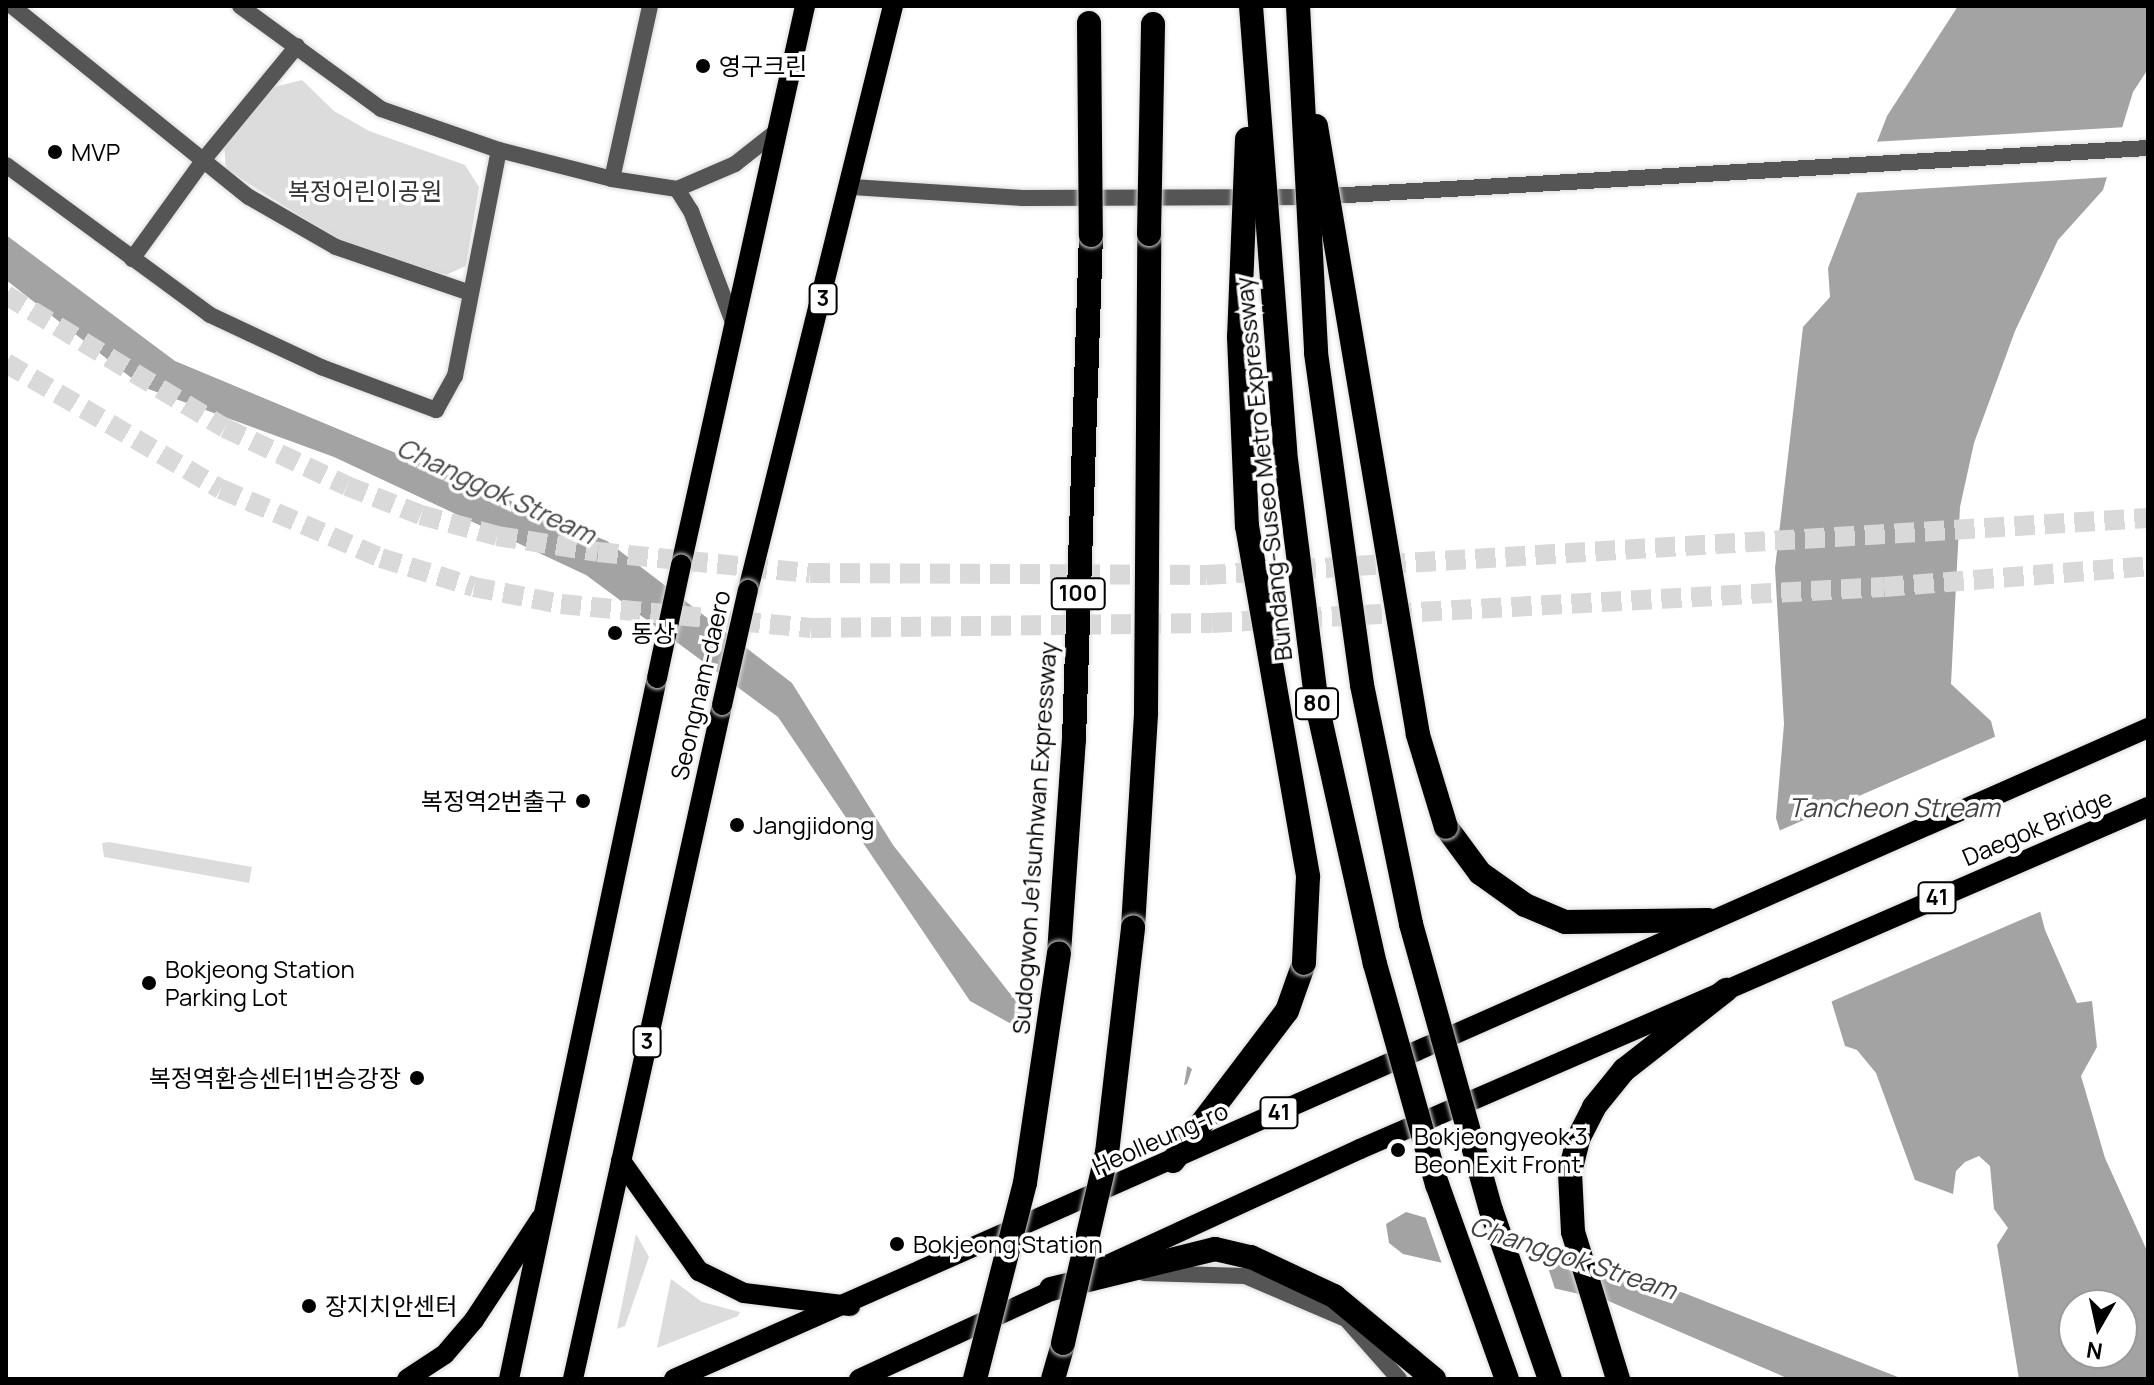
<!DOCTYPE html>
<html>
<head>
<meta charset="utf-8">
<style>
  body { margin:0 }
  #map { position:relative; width:2154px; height:1385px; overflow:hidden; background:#fff; font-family:Manrope,"Noto Sans KR",sans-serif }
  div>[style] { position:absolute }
  .green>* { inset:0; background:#dcdcdc }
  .water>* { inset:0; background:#a3a3a3 }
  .pier>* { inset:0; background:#fff }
  .primary-tunnel>* { height:20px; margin-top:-10px; transform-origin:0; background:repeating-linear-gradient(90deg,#d9d9d9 0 20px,transparent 0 30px) }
  .roads { filter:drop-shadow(0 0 2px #dbdbdb) drop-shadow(0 0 2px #dbdbdb) }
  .street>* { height:16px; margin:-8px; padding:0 8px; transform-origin:8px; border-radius:8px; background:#555 }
  .primary>* { height:20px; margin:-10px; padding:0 10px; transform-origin:10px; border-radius:10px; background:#000 }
  .highway>* { height:24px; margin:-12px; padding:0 12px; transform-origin:12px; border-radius:12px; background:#000 }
  .bridges { filter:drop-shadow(0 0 2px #dbdbdb) drop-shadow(0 0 2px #dbdbdb) }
  .primary-bridge>* { height:20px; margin:-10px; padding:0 10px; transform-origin:10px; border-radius:10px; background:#000 }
  .highway-bridge>* { height:24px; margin:-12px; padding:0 12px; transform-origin:12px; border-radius:12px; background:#000 }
  .dots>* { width:22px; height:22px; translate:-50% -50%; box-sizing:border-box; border:4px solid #fff; border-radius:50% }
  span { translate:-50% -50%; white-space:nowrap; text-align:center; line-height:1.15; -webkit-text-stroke:7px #fff; paint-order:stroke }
  .shield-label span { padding:2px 6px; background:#fff; border:2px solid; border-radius:6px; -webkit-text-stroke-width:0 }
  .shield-label { font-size:22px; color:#000; font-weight:700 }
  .poi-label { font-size:24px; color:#000 }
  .left { translate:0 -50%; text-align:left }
  .right { translate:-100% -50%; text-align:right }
  .park-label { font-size:24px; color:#333 }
  .street-label { font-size:24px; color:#000 }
  .water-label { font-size:26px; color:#444; font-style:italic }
  .frame { position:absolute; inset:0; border:8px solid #000; pointer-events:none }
  .north { position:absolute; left:2058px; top:1289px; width:80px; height:80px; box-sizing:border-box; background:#fff; border:2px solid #999; border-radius:50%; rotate:189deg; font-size:22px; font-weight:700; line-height:32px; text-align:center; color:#000 }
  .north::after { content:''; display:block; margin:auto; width:28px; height:36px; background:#000; clip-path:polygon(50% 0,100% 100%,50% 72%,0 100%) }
</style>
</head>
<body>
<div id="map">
  <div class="green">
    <div style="clip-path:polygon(302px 80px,334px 111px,369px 131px,465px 165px,479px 187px,466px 266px,446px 275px,341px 242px,226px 169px,224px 143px,274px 87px)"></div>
    <div style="clip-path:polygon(109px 842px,252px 867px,249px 883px,104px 857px,102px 843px)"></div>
    <div style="clip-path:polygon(636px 1234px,649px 1257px,625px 1326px,617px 1329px)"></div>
    <div style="clip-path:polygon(671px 1279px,702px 1302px,740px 1312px,738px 1316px,657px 1348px)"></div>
  </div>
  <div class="water">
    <div style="clip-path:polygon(evenodd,1958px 6px,2148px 6px,2148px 69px,2133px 92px,2103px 190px,2058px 240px,2015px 331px,1974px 443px,1960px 507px,1951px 684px,1991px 721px,2045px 930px,2077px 1003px,2092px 1001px,2097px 1047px,2081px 1076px,2105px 1158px,2148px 1253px,2148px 1379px,2019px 1379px,1997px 1245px,2008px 1228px,1994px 1209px,1990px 1166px,1979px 1156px,1965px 1162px,1956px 1171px,1953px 1194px,1915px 1180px,1876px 1073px,1857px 1050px,1845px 1046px,1776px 818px,1784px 724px,1775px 568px,1803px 327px,1830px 297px,1828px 268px,1887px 116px,1958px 6px,2074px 1305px,2122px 1305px,2122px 1353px,2074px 1353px,2074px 1305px)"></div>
    <div style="clip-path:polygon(6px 235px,175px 361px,607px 541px,792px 683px,893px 845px,1019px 1005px,1175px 1058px,1192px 1069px,1187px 1084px,1148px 1100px,970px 1001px,778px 717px,586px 575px,334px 457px,143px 387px,6px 280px)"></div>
    <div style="clip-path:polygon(1406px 1212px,1684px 1293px,1903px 1379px,1789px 1379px,1606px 1300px,1403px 1254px,1389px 1243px,1386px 1224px)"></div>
  </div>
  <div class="pier">
    <div style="clip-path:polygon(2127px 127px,2111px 177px,1852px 193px,1872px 142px)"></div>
    <div style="clip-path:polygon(1999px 735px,2044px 910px,1828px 1003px,1776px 832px)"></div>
    <div style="clip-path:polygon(1024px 1003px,1177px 1054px,1188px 1062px,1183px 1091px,1147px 1104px,1019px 1032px)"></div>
    <div style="clip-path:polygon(1424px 1213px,1541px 1246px,1556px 1292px,1443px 1267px)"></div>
  </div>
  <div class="primary-tunnel">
    <div style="left:6px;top:295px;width:256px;rotate:31.3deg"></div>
    <div style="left:225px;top:428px;width:135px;rotate:25.4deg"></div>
    <div style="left:347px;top:486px;width:79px;rotate:21.4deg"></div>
    <div style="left:421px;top:515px;width:79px;rotate:15.4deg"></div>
    <div style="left:497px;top:536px;width:102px;rotate:9deg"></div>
    <div style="left:598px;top:552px;width:213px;rotate:5.7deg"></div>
    <div style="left:810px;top:573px;width:396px;rotate:0.3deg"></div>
    <div style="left:1206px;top:575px;width:944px;rotate:-3.46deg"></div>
    <div style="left:6px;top:363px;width:249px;rotate:30.4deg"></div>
    <div style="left:221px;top:489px;width:174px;rotate:23.3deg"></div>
    <div style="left:381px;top:558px;width:97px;rotate:17.3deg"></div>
    <div style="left:474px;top:587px;width:89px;rotate:11.1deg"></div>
    <div style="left:561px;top:604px;width:251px;rotate:5.5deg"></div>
    <div style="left:811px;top:628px;width:401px;rotate:-0.7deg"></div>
    <div style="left:1212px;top:623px;width:673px;rotate:-3.07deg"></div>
    <div style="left:1884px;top:587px;width:265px;rotate:-4.5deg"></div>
  </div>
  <div class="roads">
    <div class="street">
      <div style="left:12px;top:6px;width:304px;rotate:38.9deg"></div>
      <div style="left:249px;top:197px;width:100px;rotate:29.9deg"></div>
      <div style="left:336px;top:247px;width:142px;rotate:18.9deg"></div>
      <div style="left:240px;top:6px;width:175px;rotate:36.1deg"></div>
      <div style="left:381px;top:109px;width:125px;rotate:19.2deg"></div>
      <div style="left:499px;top:150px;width:117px;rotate:14.4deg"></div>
      <div style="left:612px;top:179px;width:66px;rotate:8.7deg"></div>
      <div style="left:677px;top:189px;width:63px;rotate:-23.3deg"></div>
      <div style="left:735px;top:164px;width:55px;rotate:-38.3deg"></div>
      <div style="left:6px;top:165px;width:253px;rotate:36.3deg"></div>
      <div style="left:210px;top:315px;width:123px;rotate:25.1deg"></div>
      <div style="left:321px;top:367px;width:123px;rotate:20.5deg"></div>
      <div style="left:436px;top:410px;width:39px;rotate:-61deg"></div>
      <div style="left:455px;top:376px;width:230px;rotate:-79deg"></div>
      <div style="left:612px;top:179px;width:177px;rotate:-77.6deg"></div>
      <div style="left:852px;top:187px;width:171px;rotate:3.7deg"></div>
      <div style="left:1023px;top:198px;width:290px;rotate:-0.2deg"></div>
      <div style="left:1313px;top:197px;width:836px;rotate:-3.36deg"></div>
      <div style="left:677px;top:189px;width:26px;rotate:58deg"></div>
      <div style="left:691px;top:211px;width:122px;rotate:69.3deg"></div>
      <div style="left:132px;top:259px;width:125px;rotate:-54.1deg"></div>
      <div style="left:205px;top:158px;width:145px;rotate:-50.6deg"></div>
      <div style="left:1144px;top:1273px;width:101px;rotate:1.7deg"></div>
      <div style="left:1245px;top:1276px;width:110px;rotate:23.1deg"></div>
      <div style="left:1346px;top:1319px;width:80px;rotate:48.5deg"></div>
    </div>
    <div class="primary">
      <div style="left:681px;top:565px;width:573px;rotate:-77.49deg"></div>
      <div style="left:748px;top:590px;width:602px;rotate:-76.06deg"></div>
      <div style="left:621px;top:1161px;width:135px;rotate:54.7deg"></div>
      <div style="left:699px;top:1271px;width:50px;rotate:26.1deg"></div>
      <div style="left:744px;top:1293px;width:107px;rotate:7deg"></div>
      <div style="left:407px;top:1379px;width:45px;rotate:-33.3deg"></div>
      <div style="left:445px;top:1354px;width:45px;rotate:-49.5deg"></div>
      <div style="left:474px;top:1320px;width:122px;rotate:-56.7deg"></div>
      <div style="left:509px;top:1379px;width:716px;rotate:-78.08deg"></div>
      <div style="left:573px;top:1379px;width:690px;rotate:-77.53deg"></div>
      <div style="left:674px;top:1379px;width:1611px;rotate:-23.83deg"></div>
      <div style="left:859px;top:1379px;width:551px;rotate:-24.66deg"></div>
      <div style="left:1360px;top:1149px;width:859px;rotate:-23.46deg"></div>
    </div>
    <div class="highway">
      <div style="left:1446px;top:827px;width:57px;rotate:53.5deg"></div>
      <div style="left:1480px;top:873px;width:55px;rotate:35.4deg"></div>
      <div style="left:1525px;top:905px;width:43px;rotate:23deg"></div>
      <div style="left:1565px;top:922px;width:143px;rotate:-0.8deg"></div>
      <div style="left:1133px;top:927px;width:215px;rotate:-86.5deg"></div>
      <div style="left:1146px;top:712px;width:478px;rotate:-89.6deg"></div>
      <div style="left:1059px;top:953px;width:215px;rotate:-86deg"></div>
      <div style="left:1074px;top:739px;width:504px;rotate:-88.07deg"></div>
      <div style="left:1173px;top:1161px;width:188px;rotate:-52.8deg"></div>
      <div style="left:1287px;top:1011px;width:51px;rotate:-70.5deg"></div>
      <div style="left:1051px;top:1289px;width:169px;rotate:-13.7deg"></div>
      <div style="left:1215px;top:1249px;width:37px;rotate:13deg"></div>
      <div style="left:1251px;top:1257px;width:92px;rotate:25.2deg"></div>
      <div style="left:1334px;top:1296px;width:130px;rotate:39.7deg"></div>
      <div style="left:1053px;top:1379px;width:37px;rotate:-74deg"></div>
      <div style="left:1618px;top:1379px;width:154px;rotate:-107deg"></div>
      <div style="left:1573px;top:1232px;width:60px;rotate:-92.9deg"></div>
      <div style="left:1570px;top:1172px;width:36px;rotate:-76deg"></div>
      <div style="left:1579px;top:1137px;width:34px;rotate:-63deg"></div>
      <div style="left:1594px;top:1107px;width:48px;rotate:-51deg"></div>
      <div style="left:1624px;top:1070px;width:130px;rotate:-38.1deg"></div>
    </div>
  </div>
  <div class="bridges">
    <div class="primary-bridge">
      <div style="left:657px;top:678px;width:116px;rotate:-78deg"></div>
      <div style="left:722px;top:705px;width:118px;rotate:-77.3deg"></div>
    </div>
    <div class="highway-bridge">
      <div style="left:1251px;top:6px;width:447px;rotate:85.6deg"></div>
      <div style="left:1285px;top:452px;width:255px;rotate:82.8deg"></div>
      <div style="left:1317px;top:705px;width:265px;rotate:77.4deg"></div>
      <div style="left:1375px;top:964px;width:229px;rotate:74.3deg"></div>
      <div style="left:1437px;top:1184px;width:207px;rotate:70.3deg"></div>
      <div style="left:1298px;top:6px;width:347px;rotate:87deg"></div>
      <div style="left:1316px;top:353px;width:335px;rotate:82.1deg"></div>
      <div style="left:1362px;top:685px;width:244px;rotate:78.4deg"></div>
      <div style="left:1411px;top:924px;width:297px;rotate:74.4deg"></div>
      <div style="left:1491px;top:1210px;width:179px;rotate:70.8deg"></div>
      <div style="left:1089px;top:23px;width:212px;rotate:89.5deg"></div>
      <div style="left:1316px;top:126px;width:617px;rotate:80.49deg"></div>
      <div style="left:1418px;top:735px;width:96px;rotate:73.1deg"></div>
      <div style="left:1247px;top:139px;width:198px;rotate:92.3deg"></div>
      <div style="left:1239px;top:337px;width:189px;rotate:87.6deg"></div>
      <div style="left:1247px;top:526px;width:356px;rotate:80.1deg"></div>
      <div style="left:1308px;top:877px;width:86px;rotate:92.7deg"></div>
      <div style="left:1149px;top:234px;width:210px;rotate:-88.9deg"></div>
      <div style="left:1063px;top:1343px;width:195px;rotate:-77deg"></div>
      <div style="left:1107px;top:1153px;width:227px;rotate:-83.4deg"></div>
      <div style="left:975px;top:1379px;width:202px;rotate:-75.7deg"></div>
      <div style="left:1025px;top:1183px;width:232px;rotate:-81.6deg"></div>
    </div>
  </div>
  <div class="dots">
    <div style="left:703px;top:66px;background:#000"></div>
    <div style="left:55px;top:152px;background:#000"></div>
    <div style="left:615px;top:633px;background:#000"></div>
    <div style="left:583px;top:801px;background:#000"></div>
    <div style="left:737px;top:825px;background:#000"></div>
    <div style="left:149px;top:983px;background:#000"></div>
    <div style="left:417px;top:1078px;background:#000"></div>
    <div style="left:1398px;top:1150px;background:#000"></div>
    <div style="left:897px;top:1244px;background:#000"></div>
    <div style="left:309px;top:1306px;background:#000"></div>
  </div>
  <div class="shield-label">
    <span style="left:823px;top:299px">3</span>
    <span style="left:1078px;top:594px">100</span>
    <span style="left:1317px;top:704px">80</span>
    <span style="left:1937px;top:898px">41</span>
    <span style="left:647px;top:1042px">3</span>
    <span style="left:1279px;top:1113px">41</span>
  </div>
  <div class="poi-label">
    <span class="left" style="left:719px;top:66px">영구크린</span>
    <span class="left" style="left:71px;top:152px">MVP</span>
    <span class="left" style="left:631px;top:633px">동상</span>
    <span class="right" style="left:567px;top:801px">복정역2번출구</span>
    <span class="left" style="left:753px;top:825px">Jangjidong</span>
    <span class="left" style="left:165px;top:983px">Bokjeong Station<br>Parking Lot</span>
    <span class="right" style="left:401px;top:1078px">복정역환승센터1번승강장</span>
    <span class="left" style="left:1414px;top:1150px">Bokjeongyeok 3<br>Beon Exit Front</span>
    <span class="left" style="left:913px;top:1244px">Bokjeong Station</span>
    <span class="left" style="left:325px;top:1306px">장지치안센터</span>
  </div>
  <div class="park-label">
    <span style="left:365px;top:191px">복정어린이공원</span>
  </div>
  <div class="street-label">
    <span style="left:1263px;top:469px;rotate:-96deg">Bundang-Suseo Metro Expressway</span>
    <span style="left:700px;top:685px;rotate:-77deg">Seongnam-daero</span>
    <span style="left:2037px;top:827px;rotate:-23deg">Daegok Bridge</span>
    <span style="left:1034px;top:838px;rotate:-86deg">Sudogwon Je1sunhwan Expressway</span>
    <span style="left:1160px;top:1138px;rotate:-24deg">Heolleung-ro</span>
  </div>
  <div class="water-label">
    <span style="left:496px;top:491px;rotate:25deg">Changgok Stream</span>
    <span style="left:1894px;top:808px">Tancheon Stream</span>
    <span style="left:1573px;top:1258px;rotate:18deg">Changgok Stream</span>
  </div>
  <div class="frame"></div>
  <div class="north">N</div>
</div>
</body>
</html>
